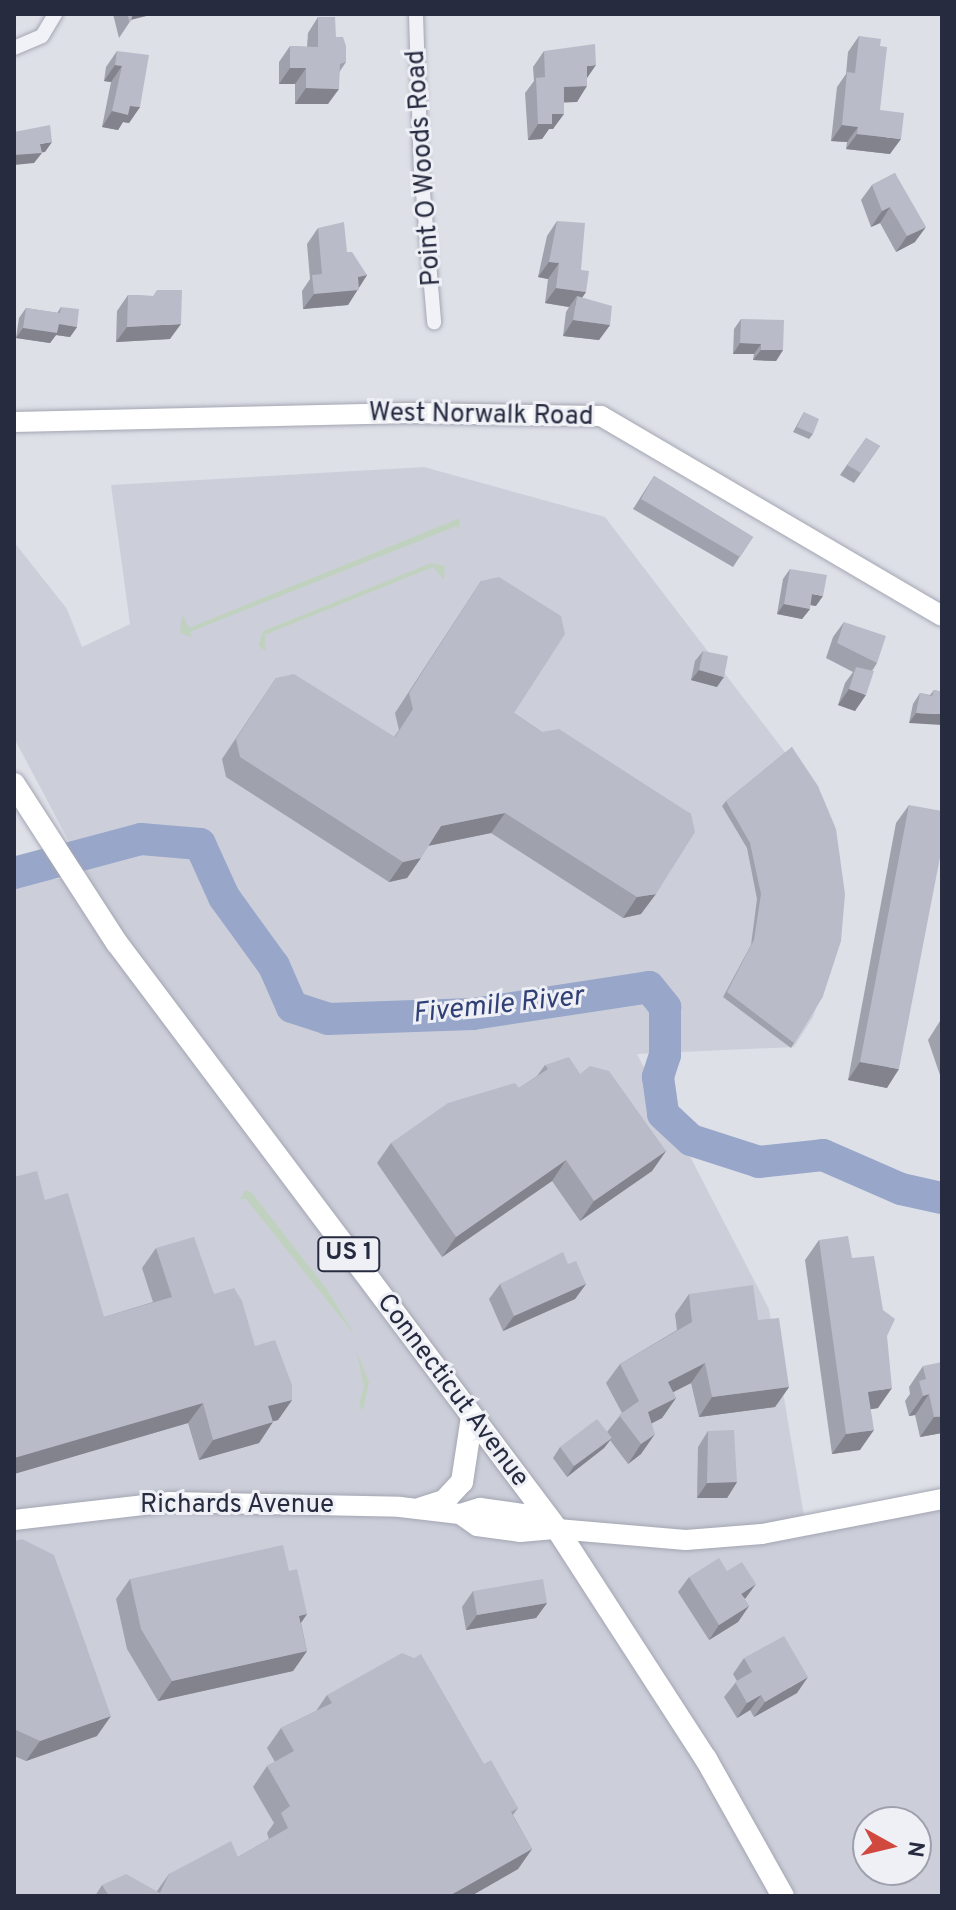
<!DOCTYPE html>
<html>
<head>
<meta charset="utf-8">
<style>
  body { margin:0 }
  #map { position:relative; width:956px; height:1910px; overflow:hidden; background:#dee0e8; font-family:Overpass,sans-serif }
  div>[style] { position:absolute }
  .built>* { inset:0; background:#cccfda }
  .green>* { inset:0; background:#c0d2bf }
  .river>* { height:32px; margin:-16px; padding:0 16px; transform-origin:16px; border-radius:16px; background:#98a6ca }
  .roads { filter:drop-shadow(0 0 2px #a3a6b2) drop-shadow(0 0 2px #a3a6b2) }
  .street>* { height:14px; margin:-7px; padding:0 7px; transform-origin:7px; border-radius:7px; background:#f1f2f7 }
  .secondary>* { height:20px; margin:-10px; padding:0 10px; transform-origin:10px; border-radius:10px; background:#fff }
  .primary>* { height:22px; margin:-11px; padding:0 11px; transform-origin:11px; border-radius:11px; background:#fff }
  .wall>* { inset:0; background:#9fa1ac }
  .shaded-wall>* { inset:0; background:#82838c }
  .building>* { inset:0; background:#b9bbc8 }
  span { translate:-50% -50%; white-space:nowrap; text-align:center; line-height:1.15; -webkit-text-stroke:6px #eef0f6; paint-order:stroke }
  .shield-label span { padding:2px 6px; background:#eef0f6; border:2px solid; border-radius:6px; -webkit-text-stroke-width:0 }
  .shield-label { font-size:24px; color:#272b40; font-weight:700 }
  .street-label { font-size:26px; color:#272b40 }
  .water-label { font-size:28px; color:#304075; font-style:italic }
  .frame { position:absolute; inset:0; border:16px solid #272b40; pointer-events:none }
  .north { position:absolute; left:852px; top:1806px; width:80px; height:80px; box-sizing:border-box; background:#eef0f6; border:2px solid #9ea1ad; border-radius:50%; rotate:98deg; font-size:22px; font-weight:700; line-height:32px; text-align:center; color:#272b40 }
  .north::after { content:''; display:block; margin:auto; width:28px; height:36px; background:#d1483f; clip-path:polygon(50% 0,100% 100%,50% 72%,0 100%) }
</style>
</head>
<body>
<div id="map">
  <div class="built">
    <div style="clip-path:polygon(evenodd,424px 467px,605px 517px,791px 760px,838px 948px,813px 1017px,794px 1047px,637px 1054px,769px 1309px,805px 1522px,942px 1503px,942px 1896px,14px 1896px,14px 879px,89px 879px,14px 738px,14px 542px,67px 609px,82px 647px,130px 624px,111px 485px,424px 467px,868px 1822px,916px 1822px,916px 1870px,868px 1870px,868px 1822px)"></div>
  </div>
  <div class="green">
    <div style="clip-path:polygon(460px 518px,459px 530px,457px 526px,190px 632px,192px 637px,180px 633px,182px 614px,189px 628px)"></div>
    <div style="clip-path:polygon(431px 563px,445px 566px,444px 580px,433px 567px,265px 635px,266px 651px,258px 646px,263px 631px)"></div>
    <div style="clip-path:polygon(245px 1190px,252px 1193px,326px 1288px,356px 1337px,246px 1199px,240px 1199px)"></div>
    <div style="clip-path:polygon(356px 1350px,369px 1382px,363px 1411px,359px 1405px,364px 1386px)"></div>
  </div>
  <div class="river">
    <div style="left:14px;top:873px;width:131px;rotate:-15deg"></div>
    <div style="left:141px;top:839px;width:59px;rotate:4.8deg"></div>
    <div style="left:200px;top:844px;width:58px;rotate:65.6deg"></div>
    <div style="left:224px;top:897px;width:85px;rotate:54.1deg"></div>
    <div style="left:274px;top:966px;width:45px;rotate:66.3deg"></div>
    <div style="left:292px;top:1007px;width:38px;rotate:18deg"></div>
    <div style="left:328px;top:1019px;width:145px;rotate:-2deg"></div>
    <div style="left:473px;top:1014px;width:178px;rotate:-8.7deg"></div>
    <div style="left:649px;top:987px;width:26px;rotate:51deg"></div>
    <div style="left:665px;top:1007px;width:48px;rotate:90deg"></div>
    <div style="left:665px;top:1055px;width:23px;rotate:108deg"></div>
    <div style="left:658px;top:1077px;width:37px;rotate:82deg"></div>
    <div style="left:663px;top:1114px;width:38px;rotate:43deg"></div>
    <div style="left:691px;top:1140px;width:71px;rotate:17.9deg"></div>
    <div style="left:759px;top:1162px;width:64px;rotate:-6.2deg"></div>
    <div style="left:823px;top:1155px;width:85px;rotate:23.6deg"></div>
    <div style="left:901px;top:1189px;width:42px;rotate:12.4deg"></div>
  </div>
  <div class="roads">
    <div class="street">
      <div style="left:416px;top:14px;width:155px;rotate:88.2deg"></div>
      <div style="left:421px;top:169px;width:154px;rotate:85.1deg"></div>
      <div style="left:14px;top:48px;width:30px;rotate:-23deg"></div>
      <div style="left:42px;top:36px;width:26px;rotate:-59deg"></div>
    </div>
    <div class="secondary">
      <div style="left:14px;top:422px;width:395px;rotate:-1.3deg"></div>
      <div style="left:409px;top:413px;width:192px;rotate:0.9deg"></div>
      <div style="left:601px;top:416px;width:395px;rotate:30.4deg"></div>
      <div style="left:460px;top:1514px;width:21px;rotate:35deg"></div>
      <div style="left:477px;top:1526px;width:43px;rotate:7.9deg"></div>
      <div style="left:520px;top:1532px;width:37px;rotate:-5deg"></div>
      <div style="left:557px;top:1529px;width:129px;rotate:4.9deg"></div>
      <div style="left:686px;top:1540px;width:76px;rotate:-4.5deg"></div>
      <div style="left:762px;top:1534px;width:183px;rotate:-11deg"></div>
      <div style="left:14px;top:1520px;width:156px;rotate:-6.6deg"></div>
      <div style="left:169px;top:1502px;width:231px;rotate:1.2deg"></div>
      <div style="left:400px;top:1507px;width:60px;rotate:6.7deg"></div>
      <div style="left:460px;top:1514px;width:21px;rotate:-17deg"></div>
      <div style="left:480px;top:1508px;width:43px;rotate:7.9deg"></div>
      <div style="left:523px;top:1514px;width:37px;rotate:24deg"></div>
    </div>
    <div class="primary">
      <div style="left:14px;top:784px;width:189px;rotate:57.1deg"></div>
      <div style="left:117px;top:943px;width:733px;rotate:53.1deg"></div>
      <div style="left:557px;top:1529px;width:274px;rotate:57.1deg"></div>
      <div style="left:706px;top:1759px;width:157px;rotate:60.7deg"></div>
      <div style="left:422px;top:1508px;width:23px;rotate:-18deg"></div>
      <div style="left:444px;top:1501px;width:26px;rotate:-47deg"></div>
      <div style="left:462px;top:1482px;width:66px;rotate:-81.3deg"></div>
    </div>
  </div>
  <div class="wall">
    <div style="clip-path:polygon(113px 14px,154px 14px,131px 20px,119px 38px)"></div>
    <div style="clip-path:polygon(318px 17px,336px 37px,346px 62px,340px 71px,328px 104px,295px 104px,295px 84px,279px 84px,279px 62px,290px 46px,307px 47px,308px 33px)"></div>
    <div style="clip-path:polygon(859px 36px,880px 46px,880px 110px,890px 154px,846px 149px,847px 142px,831px 141px,837px 87px,846px 74px,848px 52px)"></div>
    <div style="clip-path:polygon(117px 51px,140px 107px,129px 123px,123px 122px,118px 130px,102px 127px,111px 82px,104px 81px,106px 67px)"></div>
    <div style="clip-path:polygon(544px 51px,587px 78px,577px 102px,564px 102px,553px 129px,549px 129px,542px 139px,528px 140px,525px 93px,534px 81px,533px 67px)"></div>
    <div style="clip-path:polygon(895px 173px,915px 242px,896px 252px,880px 223px,871px 227px,861px 200px,872px 185px)"></div>
    <div style="clip-path:polygon(557px 221px,581px 270px,586px 292px,582px 298px,610px 325px,599px 340px,563px 336px,566px 312px,569px 307px,545px 303px,548px 279px,538px 277px,547px 236px)"></div>
    <div style="clip-path:polygon(318px 228px,347px 252px,367px 275px,348px 305px,303px 309px,302px 291px,310px 279px,307px 244px)"></div>
    <div style="clip-path:polygon(128px 295px,152px 296px,170px 339px,116px 342px,117px 311px)"></div>
    <div style="clip-path:polygon(61px 307px,77px 327px,70px 337px,56px 335px,50px 343px,16px 338px,19px 318px,26px 308px,57px 313px)"></div>
    <div style="clip-path:polygon(741px 319px,783px 350px,776px 361px,753px 360px,754px 354px,733px 354px,734px 329px)"></div>
    <div style="clip-path:polygon(804px 412px,813px 434px,809px 439px,793px 432px)"></div>
    <div style="clip-path:polygon(866px 438px,880px 446px,854px 483px,840px 475px)"></div>
    <div style="clip-path:polygon(654px 476px,753px 537px,733px 567px,633px 509px)"></div>
    <div style="clip-path:polygon(790px 569px,816px 606px,810px 605px,810px 609px,802px 619px,777px 614px,783px 579px)"></div>
    <div style="clip-path:polygon(481px 581px,514px 713px,542px 732px,691px 814px,641px 914px,623px 918px,491px 833px,428px 846px,407px 878px,389px 882px,226px 777px,222px 759px,276px 678px,394px 737px,399px 730px,395px 713px)"></div>
    <div style="clip-path:polygon(844px 622px,877px 663px,872px 671px,855px 711px,838px 705px,845px 683px,853px 672px,826px 658px,833px 637px)"></div>
    <div style="clip-path:polygon(703px 651px,717px 687px,691px 680px,695px 661px)"></div>
    <div style="clip-path:polygon(934px 690px,942px 692px,909px 723px,913px 704px,920px 693px,930px 695px)"></div>
    <div style="clip-path:polygon(792px 747px,823px 996px,791px 1048px,723px 997px,751px 945px,757px 899px,747px 848px,722px 806px,726px 801px)"></div>
    <div style="clip-path:polygon(909px 805px,887px 1088px,848px 1080px,896px 823px)"></div>
    <div style="clip-path:polygon(940px 1021px,942px 1021px,942px 1077px,941px 1078px,928px 1040px)"></div>
    <div style="clip-path:polygon(545px 1065px,580px 1074px,666px 1151px,652px 1171px,580px 1221px,552px 1181px,442px 1257px,377px 1163px,391px 1143px,519px 1088px,537px 1076px)"></div>
    <div style="clip-path:polygon(14px 1177px,45px 1200px,104px 1317px,153px 1302px,142px 1268px,156px 1248px,214px 1294px,255px 1346px,292px 1400px,278px 1420px,273px 1421px,259px 1443px,199px 1460px,188px 1423px,14px 1474px)"></div>
    <div style="clip-path:polygon(819px 1240px,887px 1336px,878px 1408px,871px 1409px,860px 1450px,832px 1454px,805px 1260px)"></div>
    <div style="clip-path:polygon(568px 1264px,586px 1284px,575px 1299px,503px 1331px,489px 1299px,500px 1284px)"></div>
    <div style="clip-path:polygon(689px 1294px,758px 1320px,789px 1387px,775px 1407px,699px 1417px,691px 1383px,673px 1392px,676px 1398px,662px 1418px,652px 1423px,641px 1454px,628px 1464px,610px 1440px,604px 1448px,567px 1477px,553px 1458px,560px 1447px,607px 1432px,622px 1413px,606px 1383px,620px 1364px,677px 1330px,675px 1314px)"></div>
    <div style="clip-path:polygon(923px 1366px,942px 1433px,920px 1437px,915px 1415px,909px 1416px,905px 1401px,910px 1394px,909px 1387px)"></div>
    <div style="clip-path:polygon(708px 1431px,737px 1482px,727px 1498px,697px 1498px,698px 1447px)"></div>
    <div style="clip-path:polygon(14px 1541px,97px 1736px,26px 1761px,14px 1756px)"></div>
    <div style="clip-path:polygon(689px 1577px,745px 1600px,749px 1606px,738px 1622px,709px 1640px,678px 1592px)"></div>
    <div style="clip-path:polygon(130px 1579px,307px 1614px,301px 1623px,307px 1651px,293px 1671px,158px 1701px,127px 1649px,116px 1599px)"></div>
    <div style="clip-path:polygon(473px 1591px,547px 1603px,536px 1618px,466px 1630px,462px 1607px)"></div>
    <div style="clip-path:polygon(744px 1658px,797px 1693px,754px 1717px,750px 1710px,737px 1718px,724px 1697px,737px 1681px,733px 1674px)"></div>
    <div style="clip-path:polygon(327px 1695px,484px 1764px,518px 1808px,513px 1815px,532px 1849px,518px 1869px,471px 1896px,95px 1896px,102px 1885px,157px 1891px,169px 1874px,238px 1857px,269px 1839px,267px 1833px,274px 1823px,253px 1787px,267px 1766px,275px 1762px,267px 1748px,281px 1728px,316px 1711px)"></div>
  </div>
  <div class="shaded-wall">
    <div style="clip-path:polygon(131px 14px,154px 14px,129px 20px)"></div>
    <div style="clip-path:polygon(115px 65px,122px 66px,111px 82px,104px 81px)"></div>
    <div style="clip-path:polygon(596px 65px,585px 81px,587px 66px)"></div>
    <div style="clip-path:polygon(290px 68px,306px 68px,295px 84px,279px 84px)"></div>
    <div style="clip-path:polygon(587px 86px,577px 102px,553px 103px,564px 87px)"></div>
    <div style="clip-path:polygon(306px 88px,339px 89px,328px 104px,295px 104px)"></div>
    <div style="clip-path:polygon(130px 106px,140px 107px,129px 123px,123px 122px,118px 130px,102px 127px,112px 111px)"></div>
    <div style="clip-path:polygon(552px 114px,564px 114px,553px 129px,549px 129px,542px 139px,528px 140px,538px 124px)"></div>
    <div style="clip-path:polygon(842px 125px,858px 127px,847px 142px,831px 141px)"></div>
    <div style="clip-path:polygon(857px 134px,901px 139px,890px 154px,846px 149px)"></div>
    <div style="clip-path:polygon(52px 142px,45px 152px,38px 153px,42px 153px,34px 163px,14px 165px,14px 155px,40px 144px)"></div>
    <div style="clip-path:polygon(890px 207px,880px 223px,871px 227px,882px 211px)"></div>
    <div style="clip-path:polygon(926px 227px,915px 242px,896px 252px,907px 236px)"></div>
    <div style="clip-path:polygon(549px 262px,559px 263px,548px 279px,538px 277px)"></div>
    <div style="clip-path:polygon(367px 275px,348px 305px,303px 309px,314px 294px,358px 277px)"></div>
    <div style="clip-path:polygon(556px 288px,586px 292px,575px 307px,577px 296px,569px 307px,545px 303px)"></div>
    <div style="clip-path:polygon(573px 320px,610px 325px,599px 340px,563px 336px)"></div>
    <div style="clip-path:polygon(59px 324px,77px 327px,70px 337px,56px 335px,50px 343px,16px 338px,23px 328px)"></div>
    <div style="clip-path:polygon(181px 324px,170px 339px,116px 342px,127px 327px)"></div>
    <div style="clip-path:polygon(740px 343px,761px 344px,754px 354px,733px 354px)"></div>
    <div style="clip-path:polygon(761px 350px,783px 350px,776px 361px,753px 360px)"></div>
    <div style="clip-path:polygon(812px 594px,823px 596px,816px 606px,805px 604px)"></div>
    <div style="clip-path:polygon(784px 604px,810px 609px,802px 619px,777px 614px)"></div>
    <div style="clip-path:polygon(699px 670px,724px 677px,717px 687px,691px 680px)"></div>
    <div style="clip-path:polygon(849px 689px,866px 695px,855px 711px,838px 705px)"></div>
    <div style="clip-path:polygon(916px 713px,942px 714px,942px 725px,909px 723px)"></div>
    <div style="clip-path:polygon(505px 813px,491px 833px,427px 846px,441px 826px)"></div>
    <div style="clip-path:polygon(421px 858px,407px 878px,389px 882px,403px 862px)"></div>
    <div style="clip-path:polygon(656px 894px,641px 914px,623px 918px,637px 897px)"></div>
    <div style="clip-path:polygon(860px 1062px,899px 1069px,887px 1088px,848px 1080px)"></div>
    <div style="clip-path:polygon(666px 1151px,652px 1171px,580px 1221px,594px 1201px)"></div>
    <div style="clip-path:polygon(566px 1160px,552px 1181px,442px 1257px,456px 1237px)"></div>
    <div style="clip-path:polygon(586px 1284px,575px 1299px,503px 1331px,514px 1316px)"></div>
    <div style="clip-path:polygon(705px 1363px,691px 1383px,654px 1402px,668px 1382px)"></div>
    <div style="clip-path:polygon(789px 1387px,775px 1407px,699px 1417px,712px 1397px)"></div>
    <div style="clip-path:polygon(892px 1388px,878px 1408px,854px 1412px,868px 1392px)"></div>
    <div style="clip-path:polygon(929px 1394px,915px 1415px,909px 1416px,923px 1396px)"></div>
    <div style="clip-path:polygon(676px 1398px,662px 1418px,635px 1432px,648px 1412px)"></div>
    <div style="clip-path:polygon(292px 1400px,278px 1420px,254px 1427px,268px 1406px)"></div>
    <div style="clip-path:polygon(203px 1403px,188px 1423px,14px 1474px,14px 1458px)"></div>
    <div style="clip-path:polygon(942px 1416px,942px 1433px,920px 1437px,934px 1417px)"></div>
    <div style="clip-path:polygon(273px 1422px,259px 1443px,199px 1460px,213px 1440px)"></div>
    <div style="clip-path:polygon(874px 1430px,860px 1450px,832px 1454px,846px 1434px)"></div>
    <div style="clip-path:polygon(655px 1434px,641px 1454px,628px 1464px,641px 1444px)"></div>
    <div style="clip-path:polygon(612px 1438px,604px 1448px,567px 1477px,574px 1466px)"></div>
    <div style="clip-path:polygon(737px 1482px,727px 1498px,697px 1498px,707px 1483px)"></div>
    <div style="clip-path:polygon(756px 1584px,745px 1599px,741px 1594px)"></div>
    <div style="clip-path:polygon(547px 1603px,536px 1618px,466px 1630px,477px 1615px)"></div>
    <div style="clip-path:polygon(749px 1606px,738px 1622px,709px 1640px,719px 1625px)"></div>
    <div style="clip-path:polygon(307px 1614px,293px 1634px,299px 1616px)"></div>
    <div style="clip-path:polygon(307px 1651px,293px 1671px,158px 1701px,172px 1681px)"></div>
    <div style="clip-path:polygon(808px 1677px,797px 1693px,754px 1717px,765px 1702px)"></div>
    <div style="clip-path:polygon(761px 1695px,750px 1710px,737px 1718px,747px 1703px)"></div>
    <div style="clip-path:polygon(111px 1716px,97px 1736px,26px 1761px,40px 1741px)"></div>
    <div style="clip-path:polygon(532px 1849px,518px 1869px,471px 1896px,449px 1896px)"></div>
  </div>
  <div class="building">
    <div style="clip-path:polygon(127px 14px,133px 14px,130px 23px)"></div>
    <div style="clip-path:polygon(318px 17px,335px 17px,336px 37px,343px 37px,346px 46px,346px 62px,340px 64px,339px 89px,306px 88px,306px 68px,290px 68px,290px 46px,318px 47px)"></div>
    <div style="clip-path:polygon(859px 36px,881px 39px,880px 46px,887px 47px,880px 110px,904px 113px,901px 139px,857px 134px,858px 127px,842px 125px,847px 72px,855px 73px)"></div>
    <div style="clip-path:polygon(595px 44px,596px 65px,587px 66px,587px 86px,564px 87px,564px 114px,552px 114px,552px 124px,538px 124px,536px 78px,545px 77px,544px 51px)"></div>
    <div style="clip-path:polygon(117px 51px,149px 55px,140px 107px,130px 106px,128px 115px,112px 111px,122px 66px,115px 65px)"></div>
    <div style="clip-path:polygon(50px 125px,52px 142px,40px 144px,42px 153px,14px 155px,14px 132px)"></div>
    <div style="clip-path:polygon(895px 173px,926px 227px,907px 236px,890px 207px,882px 211px,872px 185px)"></div>
    <div style="clip-path:polygon(557px 221px,585px 223px,581px 270px,589px 271px,586px 292px,556px 288px,559px 263px,549px 262px)"></div>
    <div style="clip-path:polygon(344px 222px,347px 252px,352px 252px,367px 275px,358px 277px,359px 290px,314px 294px,312px 275px,322px 274px,318px 228px)"></div>
    <div style="clip-path:polygon(157px 290px,182px 290px,181px 324px,127px 327px,128px 295px,153px 296px)"></div>
    <div style="clip-path:polygon(577px 296px,612px 306px,610px 325px,573px 320px)"></div>
    <div style="clip-path:polygon(61px 307px,79px 309px,77px 327px,59px 324px,57px 333px,23px 328px,26px 308px,60px 313px)"></div>
    <div style="clip-path:polygon(741px 319px,784px 320px,783px 350px,761px 350px,761px 344px,740px 343px)"></div>
    <div style="clip-path:polygon(804px 412px,819px 419px,813px 434px,797px 427px)"></div>
    <div style="clip-path:polygon(866px 438px,880px 446px,861px 473px,847px 465px)"></div>
    <div style="clip-path:polygon(654px 476px,753px 537px,740px 557px,641px 499px)"></div>
    <div style="clip-path:polygon(790px 569px,827px 575px,823px 596px,812px 594px,810px 609px,784px 604px)"></div>
    <div style="clip-path:polygon(499px 577px,561px 616px,565px 634px,514px 713px,542px 732px,559px 729px,691px 814px,695px 832px,656px 894px,637px 897px,505px 813px,441px 826px,421px 858px,403px 862px,240px 757px,236px 739px,276px 678px,294px 674px,395px 737px,413px 709px,409px 693px,481px 581px)"></div>
    <div style="clip-path:polygon(844px 622px,886px 636px,877px 663px,837px 643px)"></div>
    <div style="clip-path:polygon(703px 651px,728px 656px,724px 677px,699px 670px)"></div>
    <div style="clip-path:polygon(856px 667px,874px 671px,866px 695px,849px 689px)"></div>
    <div style="clip-path:polygon(934px 690px,942px 692px,942px 714px,916px 713px,920px 693px,932px 696px)"></div>
    <div style="clip-path:polygon(792px 747px,818px 786px,836px 829px,845px 894px,841px 941px,823px 996px,794px 1043px,727px 992px,754px 940px,761px 894px,750px 843px,726px 801px)"></div>
    <div style="clip-path:polygon(909px 805px,942px 811px,942px 847px,899px 1069px,860px 1062px)"></div>
    <div style="clip-path:polygon(569px 1057px,580px 1074px,590px 1066px,609px 1071px,666px 1151px,594px 1201px,566px 1160px,456px 1237px,391px 1143px,448px 1103px,515px 1083px,519px 1088px,548px 1069px,545px 1065px)"></div>
    <div style="clip-path:polygon(37px 1171px,45px 1200px,68px 1193px,104px 1317px,172px 1297px,156px 1248px,194px 1237px,214px 1294px,234px 1288px,242px 1301px,255px 1346px,275px 1340px,292px 1385px,292px 1400px,268px 1406px,273px 1422px,213px 1440px,203px 1403px,14px 1458px,14px 1177px)"></div>
    <div style="clip-path:polygon(848px 1236px,852px 1258px,874px 1256px,883px 1310px,895px 1319px,887px 1336px,892px 1388px,868px 1392px,874px 1430px,846px 1434px,819px 1240px)"></div>
    <div style="clip-path:polygon(563px 1252px,568px 1264px,576px 1261px,586px 1284px,514px 1316px,500px 1284px)"></div>
    <div style="clip-path:polygon(753px 1285px,758px 1320px,779px 1318px,789px 1387px,712px 1397px,705px 1363px,668px 1382px,676px 1398px,648px 1412px,655px 1434px,641px 1444px,619px 1415px,639px 1401px,620px 1364px,692px 1322px,689px 1294px)"></div>
    <div style="clip-path:polygon(942px 1362px,942px 1416px,934px 1417px,929px 1394px,923px 1396px,919px 1381px,926px 1379px,923px 1366px)"></div>
    <div style="clip-path:polygon(597px 1419px,612px 1438px,574px 1466px,560px 1447px)"></div>
    <div style="clip-path:polygon(734px 1430px,737px 1482px,707px 1483px,708px 1431px)"></div>
    <div style="clip-path:polygon(22px 1539px,54px 1555px,111px 1716px,40px 1741px,14px 1729px,14px 1541px)"></div>
    <div style="clip-path:polygon(283px 1545px,289px 1571px,297px 1569px,307px 1614px,299px 1616px,307px 1651px,172px 1681px,141px 1629px,130px 1579px)"></div>
    <div style="clip-path:polygon(719px 1558px,727px 1571px,742px 1562px,756px 1584px,741px 1594px,749px 1606px,719px 1625px,689px 1577px)"></div>
    <div style="clip-path:polygon(543px 1579px,547px 1603px,477px 1615px,473px 1591px)"></div>
    <div style="clip-path:polygon(784px 1636px,808px 1677px,765px 1702px,761px 1695px,747px 1703px,735px 1682px,752px 1672px,744px 1658px)"></div>
    <div style="clip-path:polygon(402px 1653px,414px 1658px,421px 1654px,484px 1764px,491px 1760px,518px 1808px,511px 1812px,532px 1849px,449px 1896px,109px 1896px,102px 1885px,126px 1874px,160px 1893px,169px 1874px,231px 1841px,238px 1857px,288px 1828px,281px 1813px,290px 1806px,267px 1766px,294px 1751px,281px 1728px,332px 1703px,327px 1695px)"></div>
  </div>
  <div class="shield-label">
    <span style="left:349px;top:1254px">US 1</span>
  </div>
  <div class="street-label">
    <span style="left:425px;top:168px;rotate:-94deg">Point O Woods Road</span>
    <span style="left:481px;top:416px;rotate:1deg">West Norwalk Road</span>
    <span style="left:452px;top:1391px;rotate:53deg">Connecticut Avenue</span>
    <span style="left:237px;top:1506px">Richards Avenue</span>
  </div>
  <div class="water-label">
    <span style="left:498px;top:1006px;rotate:-6deg">Fivemile River</span>
  </div>
  <div class="frame"></div>
  <div class="north">N</div>
</div>
</body>
</html>
